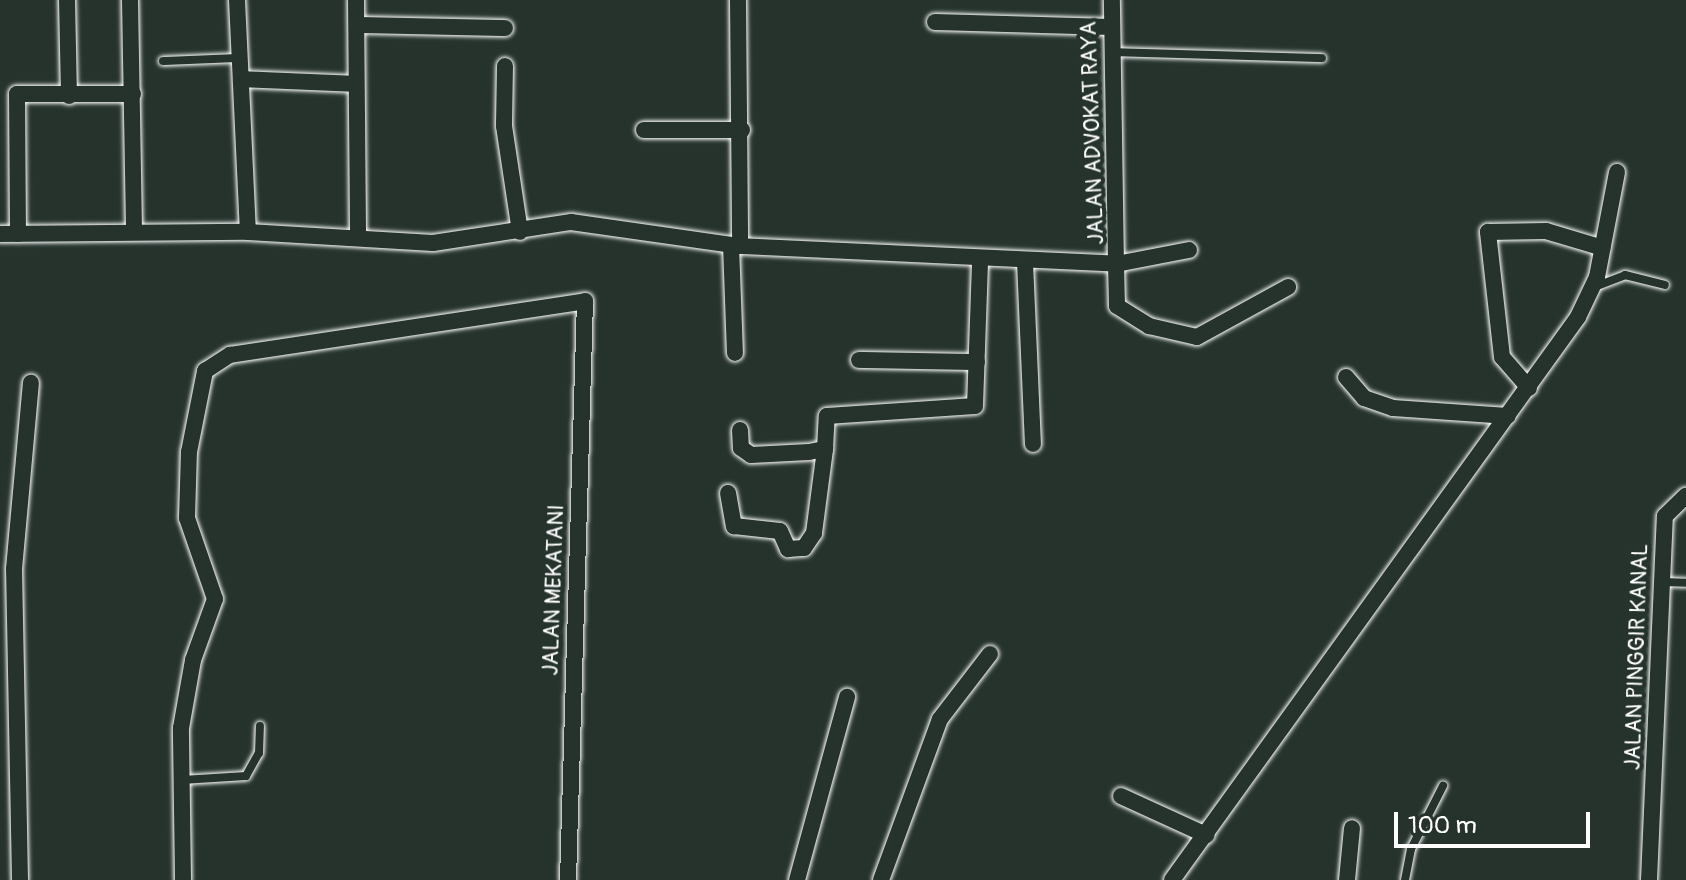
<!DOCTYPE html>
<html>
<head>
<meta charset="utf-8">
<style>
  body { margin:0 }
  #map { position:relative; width:1686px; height:880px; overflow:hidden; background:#26332d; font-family:Pangolin,sans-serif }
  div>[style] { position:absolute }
  .roads { filter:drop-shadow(0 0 2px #fff) drop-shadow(0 0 2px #fff) }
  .lane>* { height:8px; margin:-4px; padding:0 4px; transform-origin:4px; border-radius:4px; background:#26332d }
  .street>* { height:16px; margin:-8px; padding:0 8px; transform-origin:8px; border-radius:8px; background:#26332d }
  span { translate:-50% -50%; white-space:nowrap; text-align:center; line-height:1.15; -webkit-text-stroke:8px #26332d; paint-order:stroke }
  .street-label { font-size:22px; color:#fff }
  .scale { position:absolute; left:1394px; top:812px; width:196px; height:36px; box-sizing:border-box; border:4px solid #fff; border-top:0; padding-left:10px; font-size:24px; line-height:28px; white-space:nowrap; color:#fff; -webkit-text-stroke:6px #26332d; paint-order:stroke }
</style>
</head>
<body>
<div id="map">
  <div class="roads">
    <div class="lane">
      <div style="left:1114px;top:52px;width:208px;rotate:1.7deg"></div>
      <div style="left:163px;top:61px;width:76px;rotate:-2.3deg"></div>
      <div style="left:1597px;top:286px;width:30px;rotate:-21deg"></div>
      <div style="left:1625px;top:275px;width:41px;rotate:14deg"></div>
      <div style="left:1663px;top:582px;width:23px;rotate:2deg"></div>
      <div style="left:182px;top:780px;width:64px;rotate:-3.6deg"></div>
      <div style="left:246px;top:776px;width:26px;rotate:-61deg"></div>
      <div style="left:259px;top:753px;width:27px;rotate:-88deg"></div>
      <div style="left:1405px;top:880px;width:32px;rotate:-79deg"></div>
      <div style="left:1411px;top:849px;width:71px;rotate:-63.1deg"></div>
    </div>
    <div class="street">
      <div style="left:67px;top:0;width:96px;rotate:88.8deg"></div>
      <div style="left:130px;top:0;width:231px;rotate:89deg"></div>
      <div style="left:237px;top:0;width:232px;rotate:87.3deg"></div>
      <div style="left:356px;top:0;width:237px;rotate:89.5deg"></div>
      <div style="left:738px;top:0;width:246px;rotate:89.5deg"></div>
      <div style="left:935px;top:22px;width:177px;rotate:1.6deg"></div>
      <div style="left:357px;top:25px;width:148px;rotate:1.2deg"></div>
      <div style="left:505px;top:66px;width:60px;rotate:91deg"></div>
      <div style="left:504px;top:126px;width:107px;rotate:81.4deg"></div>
      <div style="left:241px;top:79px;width:115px;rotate:2.5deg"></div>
      <div style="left:644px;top:130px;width:98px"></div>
      <div style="left:0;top:234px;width:248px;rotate:-0.5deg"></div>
      <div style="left:248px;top:232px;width:185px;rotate:3.4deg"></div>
      <div style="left:433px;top:243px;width:140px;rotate:-8.7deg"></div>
      <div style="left:571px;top:222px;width:171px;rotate:8.1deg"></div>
      <div style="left:740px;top:246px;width:376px;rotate:2.7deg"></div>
      <div style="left:1116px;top:264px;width:264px;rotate:-90.9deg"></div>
      <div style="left:18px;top:234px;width:140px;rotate:-90.4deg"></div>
      <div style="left:17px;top:94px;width:116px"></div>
      <div style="left:731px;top:245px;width:108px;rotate:87.9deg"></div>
      <div style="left:1189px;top:250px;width:74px;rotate:169.1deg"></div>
      <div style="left:1116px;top:264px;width:42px;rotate:88.6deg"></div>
      <div style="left:1117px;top:306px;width:38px;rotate:32deg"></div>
      <div style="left:1149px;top:326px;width:49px;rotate:12.9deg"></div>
      <div style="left:1197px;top:337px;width:104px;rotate:-28.8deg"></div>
      <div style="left:1025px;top:262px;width:182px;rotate:87.5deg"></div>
      <div style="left:859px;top:360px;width:118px;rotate:1deg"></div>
      <div style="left:1346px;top:377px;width:28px;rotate:49deg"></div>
      <div style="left:1364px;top:398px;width:31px;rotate:19deg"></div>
      <div style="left:1393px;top:408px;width:115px;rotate:4deg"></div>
      <div style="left:1529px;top:388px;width:41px;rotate:-131.1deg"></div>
      <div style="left:1502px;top:357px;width:126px;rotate:-96.4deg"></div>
      <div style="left:1488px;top:232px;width:58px;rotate:-1deg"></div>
      <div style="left:1546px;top:231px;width:59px;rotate:16.6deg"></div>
      <div style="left:740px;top:430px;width:18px;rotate:87deg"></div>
      <div style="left:741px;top:448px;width:12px;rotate:35deg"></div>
      <div style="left:751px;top:455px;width:58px;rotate:-3deg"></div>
      <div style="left:809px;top:452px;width:16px;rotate:-11deg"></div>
      <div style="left:825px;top:449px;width:33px;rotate:-87deg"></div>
      <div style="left:827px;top:416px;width:148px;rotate:-3.9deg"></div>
      <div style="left:975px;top:406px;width:146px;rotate:-88deg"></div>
      <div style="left:728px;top:493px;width:34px;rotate:80deg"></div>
      <div style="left:734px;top:526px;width:46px;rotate:6.2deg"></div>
      <div style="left:780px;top:531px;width:20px;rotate:66deg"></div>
      <div style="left:788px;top:549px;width:16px;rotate:-4deg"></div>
      <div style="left:804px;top:548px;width:18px;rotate:-56deg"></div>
      <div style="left:814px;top:533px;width:85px;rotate:-82.5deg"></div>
      <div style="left:1121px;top:796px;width:94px;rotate:24.6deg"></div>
      <div style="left:20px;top:880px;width:311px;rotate:-91.1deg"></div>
      <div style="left:14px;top:569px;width:187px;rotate:-84.8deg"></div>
      <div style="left:183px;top:880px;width:152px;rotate:-90.8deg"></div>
      <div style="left:181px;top:728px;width:69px;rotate:-80deg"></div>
      <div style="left:193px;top:660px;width:65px;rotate:-70.2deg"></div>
      <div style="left:215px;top:599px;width:86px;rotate:-109.1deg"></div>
      <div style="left:187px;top:518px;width:66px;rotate:-88.3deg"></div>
      <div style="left:189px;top:452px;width:83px;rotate:-78.8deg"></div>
      <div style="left:205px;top:371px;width:30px;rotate:-33deg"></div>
      <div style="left:230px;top:355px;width:359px;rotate:-8.6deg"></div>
      <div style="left:585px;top:301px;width:579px;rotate:91.68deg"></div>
      <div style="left:797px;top:880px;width:190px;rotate:-74.7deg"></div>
      <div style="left:881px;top:880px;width:171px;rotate:-69.9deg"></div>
      <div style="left:940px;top:719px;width:82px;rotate:-52.4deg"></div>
      <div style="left:1172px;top:880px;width:694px;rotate:-54.2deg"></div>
      <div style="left:1578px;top:317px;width:44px;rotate:-64.6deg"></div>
      <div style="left:1597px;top:277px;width:107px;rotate:-79.2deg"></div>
      <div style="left:1347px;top:880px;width:52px;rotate:-84.5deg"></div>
      <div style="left:1649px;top:880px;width:364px;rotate:-87.5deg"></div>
      <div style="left:1665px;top:516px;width:29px;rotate:-44deg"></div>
    </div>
  </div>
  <div class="street-label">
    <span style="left:1093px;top:133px;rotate:-92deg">JALAN ADVOKAT RAYA</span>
    <span style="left:554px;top:590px;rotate:-88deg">JALAN MEKATANI</span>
    <span style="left:1637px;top:657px;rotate:-88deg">JALAN PINGGIR KANAL</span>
  </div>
  <div class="scale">100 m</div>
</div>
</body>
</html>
